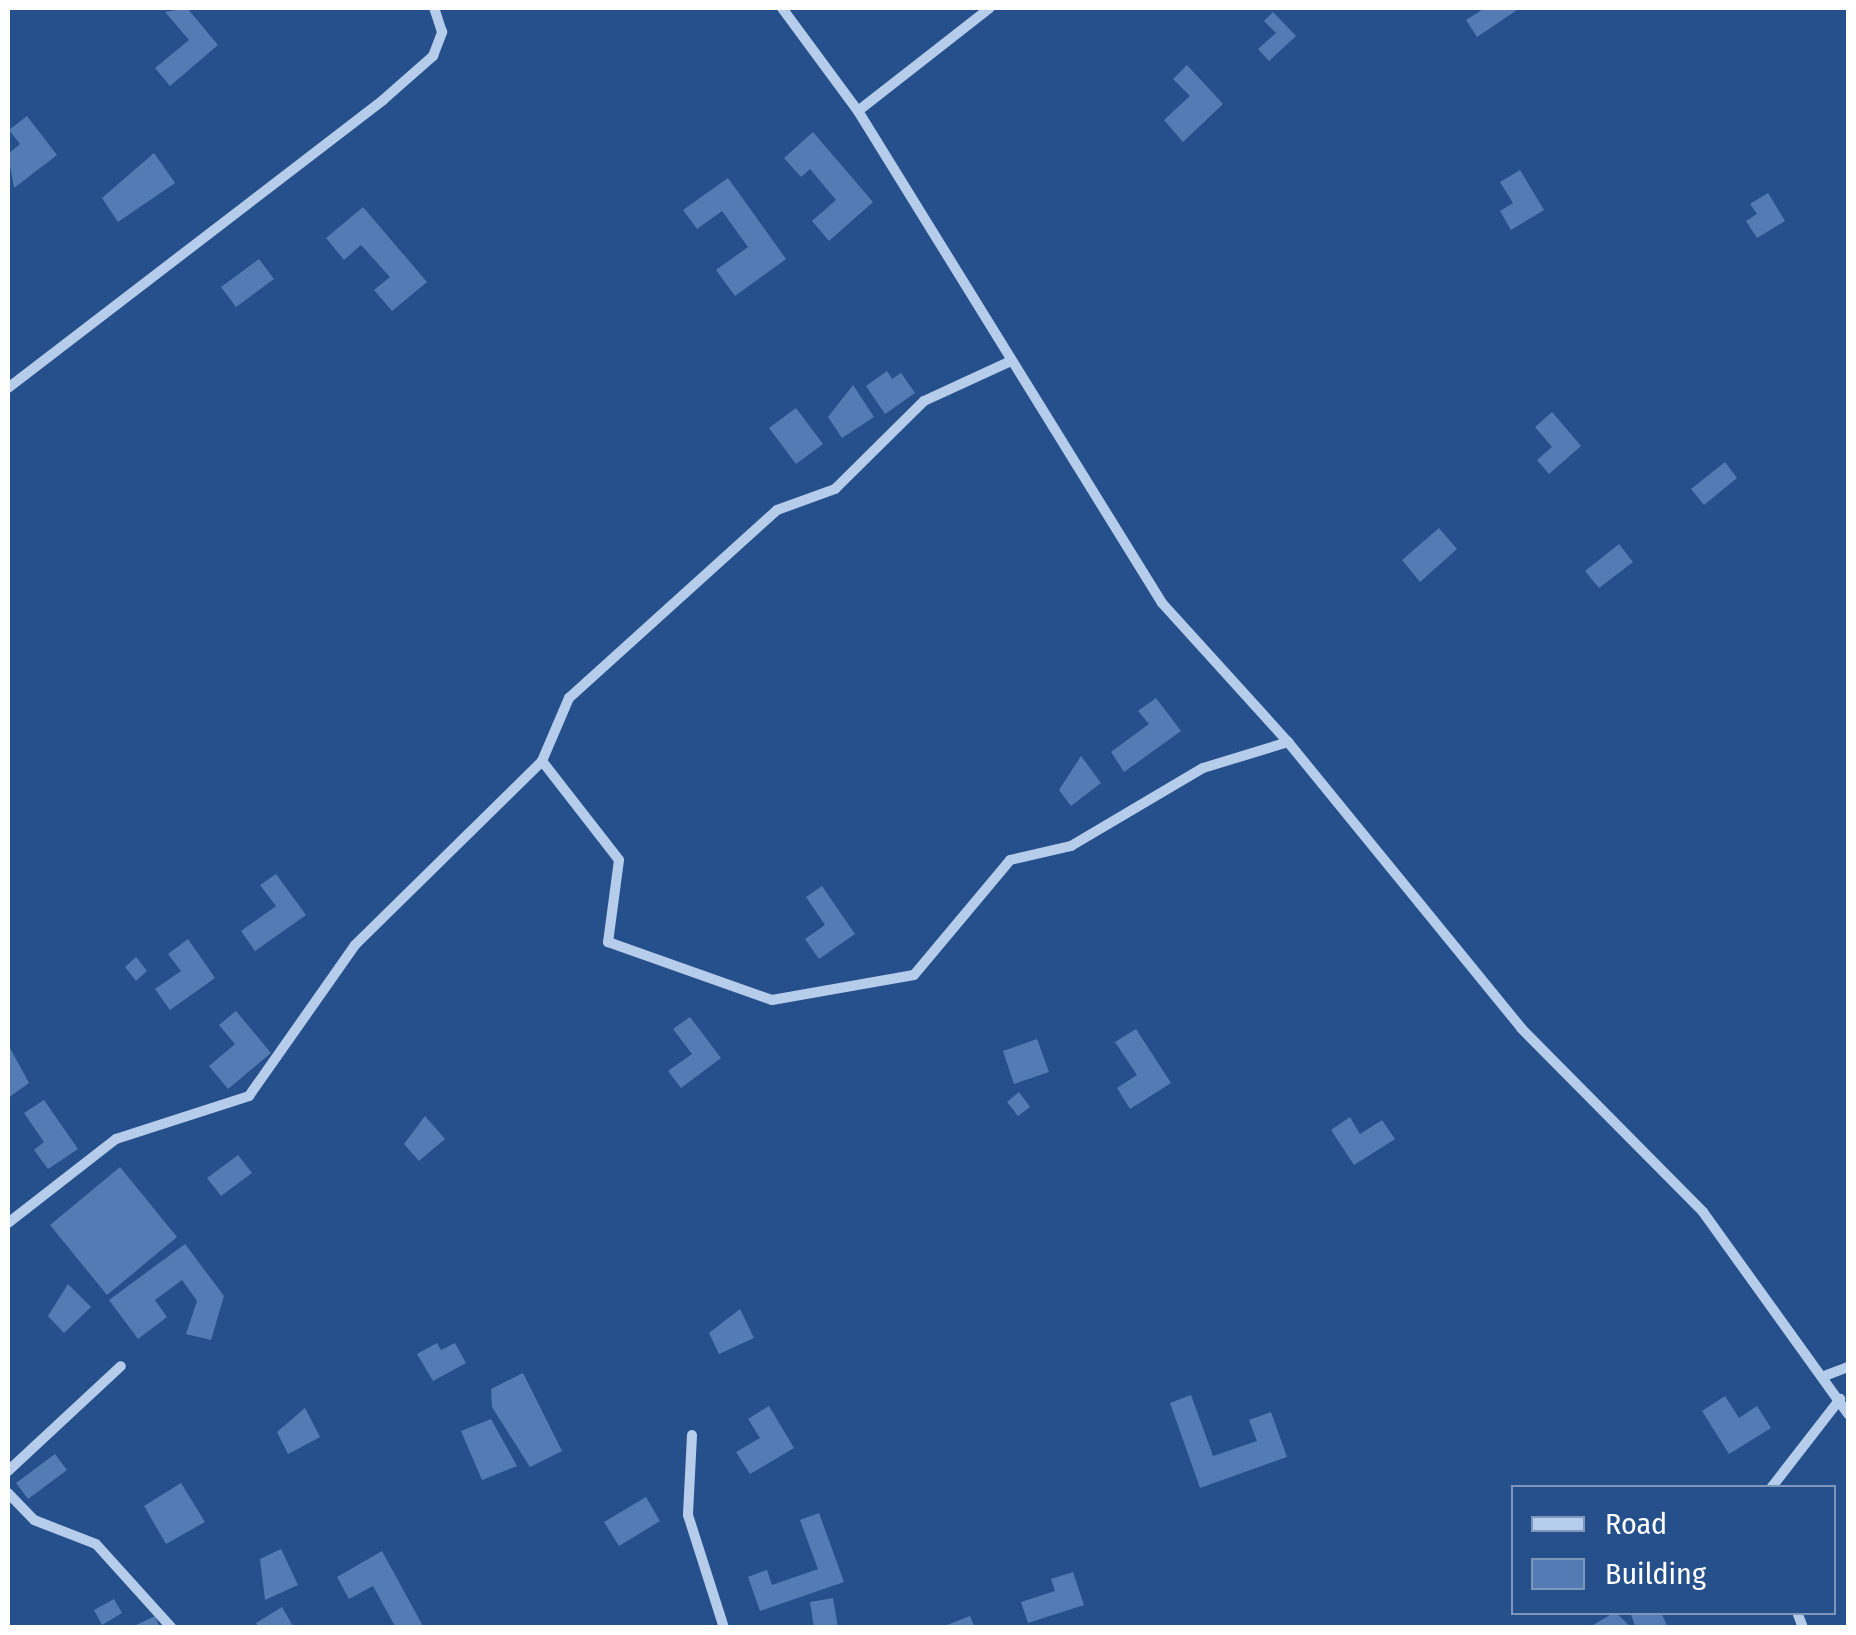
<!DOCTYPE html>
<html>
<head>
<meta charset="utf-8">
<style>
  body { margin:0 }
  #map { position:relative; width:1856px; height:1635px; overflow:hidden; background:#26508b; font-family:"Fira Sans Condensed",sans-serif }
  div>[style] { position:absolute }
  .building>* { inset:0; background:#537cb4 }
  .minor>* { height:10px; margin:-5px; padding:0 5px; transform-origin:5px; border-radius:5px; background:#b5ccea }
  span { translate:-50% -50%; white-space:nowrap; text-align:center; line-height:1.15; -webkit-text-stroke:9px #26508b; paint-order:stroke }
  .frame { position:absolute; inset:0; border:10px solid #fff; pointer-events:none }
  .legend { position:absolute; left:1511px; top:1485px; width:325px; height:130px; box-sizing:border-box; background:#26508b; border:2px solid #7d96b9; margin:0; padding:12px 18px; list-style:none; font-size:30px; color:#fff }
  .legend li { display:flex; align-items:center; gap:20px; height:50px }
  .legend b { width:50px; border:2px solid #7d96b9 }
</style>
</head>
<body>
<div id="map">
  <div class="building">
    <div style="clip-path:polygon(187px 8px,218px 45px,170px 86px,155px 68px,189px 40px,165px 12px)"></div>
    <div style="clip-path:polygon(1485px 8px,1520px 8px,1477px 37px,1466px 20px)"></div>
    <div style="clip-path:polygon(1273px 12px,1296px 36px,1269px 61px,1258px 49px,1276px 33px,1264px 21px)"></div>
    <div style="clip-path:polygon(1187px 65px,1223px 104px,1183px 142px,1164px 120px,1190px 96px,1173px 79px)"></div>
    <div style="clip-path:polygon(27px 116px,57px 155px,14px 188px,8px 154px,20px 144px,9px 130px)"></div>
    <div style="clip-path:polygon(813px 132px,873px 202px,829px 241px,812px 221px,836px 200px,810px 169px,801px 177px,784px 158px)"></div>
    <div style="clip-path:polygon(154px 153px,175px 183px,118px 222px,102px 198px)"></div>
    <div style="clip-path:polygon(1520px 170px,1544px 210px,1511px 230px,1500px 211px,1513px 203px,1500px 182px)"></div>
    <div style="clip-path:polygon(728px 178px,786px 259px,735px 296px,716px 270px,748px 247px,722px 211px,697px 229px,683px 210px)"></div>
    <div style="clip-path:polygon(1768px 193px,1785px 221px,1757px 238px,1746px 221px,1757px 214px,1750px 204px)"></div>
    <div style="clip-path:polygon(363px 207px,427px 282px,392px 311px,374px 290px,390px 277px,361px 245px,344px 260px,326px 238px)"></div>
    <div style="clip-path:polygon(259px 259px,274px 279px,236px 307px,221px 287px)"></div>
    <div style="clip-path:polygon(887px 371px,892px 379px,901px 373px,915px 393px,885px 414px,866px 386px)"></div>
    <div style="clip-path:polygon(853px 385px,874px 417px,842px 438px,828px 417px)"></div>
    <div style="clip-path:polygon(796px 408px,823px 444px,796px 464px,769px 428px)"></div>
    <div style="clip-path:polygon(1552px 412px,1581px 446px,1549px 474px,1537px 460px,1552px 447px,1535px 427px)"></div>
    <div style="clip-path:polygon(1725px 462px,1737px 478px,1704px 505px,1691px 489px)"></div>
    <div style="clip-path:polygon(1439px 528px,1457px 549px,1420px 582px,1402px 560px)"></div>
    <div style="clip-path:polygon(1619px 544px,1633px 562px,1599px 588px,1585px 571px)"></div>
    <div style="clip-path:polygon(1156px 698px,1181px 731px,1124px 772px,1111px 752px,1149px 724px,1138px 711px)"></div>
    <div style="clip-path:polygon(1081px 756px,1101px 783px,1071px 806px,1059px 790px)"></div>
    <div style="clip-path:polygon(276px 874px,306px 915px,255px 951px,241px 931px,276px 906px,260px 885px)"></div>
    <div style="clip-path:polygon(822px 886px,855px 934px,819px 959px,805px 939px,825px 925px,806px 897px)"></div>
    <div style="clip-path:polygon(188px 939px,215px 978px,170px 1010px,155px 989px,181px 971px,168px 954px)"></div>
    <div style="clip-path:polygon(136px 957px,147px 971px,136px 981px,125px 967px)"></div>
    <div style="clip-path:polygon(236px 1011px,271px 1053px,228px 1089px,209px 1066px,235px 1044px,219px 1025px)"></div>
    <div style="clip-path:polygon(690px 1017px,721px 1058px,681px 1088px,668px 1071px,692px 1054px,673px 1029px)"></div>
    <div style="clip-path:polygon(1136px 1029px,1171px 1083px,1130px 1109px,1117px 1088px,1137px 1075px,1115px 1042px)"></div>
    <div style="clip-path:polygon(1037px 1039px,1049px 1072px,1014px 1084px,1003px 1051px)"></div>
    <div style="clip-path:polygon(10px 1048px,29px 1083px,8px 1098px,8px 1050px)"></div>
    <div style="clip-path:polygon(1019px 1092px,1030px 1107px,1018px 1116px,1007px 1102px)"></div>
    <div style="clip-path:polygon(44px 1100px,78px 1149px,48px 1169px,34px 1150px,44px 1142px,24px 1113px)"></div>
    <div style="clip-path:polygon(425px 1116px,445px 1139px,419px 1161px,404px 1144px)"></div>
    <div style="clip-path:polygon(1350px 1117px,1360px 1134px,1382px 1120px,1395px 1139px,1354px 1165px,1331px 1130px)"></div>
    <div style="clip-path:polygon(238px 1155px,252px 1173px,221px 1196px,207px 1178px)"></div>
    <div style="clip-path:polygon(120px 1167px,177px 1237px,107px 1295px,50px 1225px)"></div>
    <div style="clip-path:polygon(185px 1244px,224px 1296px,211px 1340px,186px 1334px,197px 1301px,182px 1280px,155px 1300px,167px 1317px,138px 1339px,109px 1300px)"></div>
    <div style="clip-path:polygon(68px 1284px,91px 1307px,64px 1333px,48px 1316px)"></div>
    <div style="clip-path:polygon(740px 1309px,754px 1338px,719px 1354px,709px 1333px)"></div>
    <div style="clip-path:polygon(437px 1343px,441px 1350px,455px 1343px,466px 1363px,433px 1381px,417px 1354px)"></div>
    <div style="clip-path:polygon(523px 1373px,562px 1451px,530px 1467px,492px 1407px,491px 1389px)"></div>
    <div style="clip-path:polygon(1191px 1395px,1213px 1456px,1257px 1441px,1249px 1420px,1271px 1412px,1287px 1457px,1200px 1488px,1170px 1403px)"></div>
    <div style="clip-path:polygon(1725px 1396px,1739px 1418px,1757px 1406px,1771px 1428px,1729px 1454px,1702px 1411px)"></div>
    <div style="clip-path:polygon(769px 1406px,794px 1448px,750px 1474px,736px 1452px,760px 1438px,748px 1419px)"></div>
    <div style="clip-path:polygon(305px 1408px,320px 1437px,288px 1454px,277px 1432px)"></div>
    <div style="clip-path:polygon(491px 1419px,517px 1466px,482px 1480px,461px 1431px)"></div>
    <div style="clip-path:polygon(55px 1454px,67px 1470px,28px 1499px,16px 1483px)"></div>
    <div style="clip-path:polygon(181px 1483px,205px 1522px,166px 1544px,144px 1506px)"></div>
    <div style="clip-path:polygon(646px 1497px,660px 1521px,619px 1546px,604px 1522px)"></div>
    <div style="clip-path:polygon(819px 1513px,844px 1582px,760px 1611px,748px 1577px,767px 1570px,772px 1585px,818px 1569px,800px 1520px)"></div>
    <div style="clip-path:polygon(281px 1549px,298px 1585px,265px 1600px,260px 1559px)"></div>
    <div style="clip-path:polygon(382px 1551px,424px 1628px,396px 1628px,373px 1586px,349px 1599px,337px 1577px)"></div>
    <div style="clip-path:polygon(1073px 1572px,1084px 1605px,1028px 1623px,1021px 1602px,1055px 1591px,1051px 1579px)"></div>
    <div style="clip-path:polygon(833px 1598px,838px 1628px,814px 1628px,810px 1602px)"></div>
    <div style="clip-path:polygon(114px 1599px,122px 1613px,102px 1625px,94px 1610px)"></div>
    <div style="clip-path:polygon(282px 1607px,294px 1628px,259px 1628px,256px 1623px)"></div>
    <div style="clip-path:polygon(1615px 1612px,1632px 1628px,1588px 1628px)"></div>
    <div style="clip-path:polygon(1630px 1612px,1661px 1612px,1668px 1628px,1636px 1628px)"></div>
    <div style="clip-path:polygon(155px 1616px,160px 1628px,130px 1628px)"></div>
    <div style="clip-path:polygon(970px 1616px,975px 1628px,942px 1628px,942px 1627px)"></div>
  </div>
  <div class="minor">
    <div style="left:782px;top:8px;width:128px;rotate:53.6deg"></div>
    <div style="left:858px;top:111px;width:578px;rotate:58.29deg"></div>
    <div style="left:1162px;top:603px;width:188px;rotate:47.8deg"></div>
    <div style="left:1288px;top:742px;width:369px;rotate:50.8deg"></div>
    <div style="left:1521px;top:1028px;width:259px;rotate:45.3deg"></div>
    <div style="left:1703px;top:1212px;width:249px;rotate:54.3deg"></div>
    <div style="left:858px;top:111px;width:167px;rotate:-38deg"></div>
    <div style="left:8px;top:388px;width:473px;rotate:-37.5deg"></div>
    <div style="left:383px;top:100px;width:67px;rotate:-41.3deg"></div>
    <div style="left:433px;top:56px;width:26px;rotate:-69deg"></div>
    <div style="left:442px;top:32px;width:25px;rotate:-108deg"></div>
    <div style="left:542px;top:761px;width:125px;rotate:52.1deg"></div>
    <div style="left:619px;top:860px;width:83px;rotate:97.6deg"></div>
    <div style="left:608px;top:942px;width:174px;rotate:19.5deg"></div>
    <div style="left:772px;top:1000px;width:144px;rotate:-10deg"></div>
    <div style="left:914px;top:975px;width:150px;rotate:-50.1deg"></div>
    <div style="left:1010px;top:860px;width:63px;rotate:-12.9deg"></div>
    <div style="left:1071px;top:846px;width:153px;rotate:-30.6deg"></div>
    <div style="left:1203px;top:768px;width:89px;rotate:-17deg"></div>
    <div style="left:8px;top:1223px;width:137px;rotate:-37.9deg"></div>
    <div style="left:116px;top:1139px;width:140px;rotate:-17.9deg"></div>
    <div style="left:249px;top:1096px;width:184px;rotate:-54.9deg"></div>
    <div style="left:355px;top:945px;width:262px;rotate:-44.5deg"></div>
    <div style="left:542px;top:761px;width:69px;rotate:-66.8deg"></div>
    <div style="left:569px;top:698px;width:280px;rotate:-42.1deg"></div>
    <div style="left:777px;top:510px;width:62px;rotate:-19.9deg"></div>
    <div style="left:835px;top:489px;width:125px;rotate:-44.7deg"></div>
    <div style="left:924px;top:401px;width:96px;rotate:-24.7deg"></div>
    <div style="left:1827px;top:1375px;width:22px;rotate:-21deg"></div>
    <div style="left:692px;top:1435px;width:80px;rotate:92.9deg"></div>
    <div style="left:688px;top:1515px;width:119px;rotate:72.3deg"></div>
    <div style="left:8px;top:1471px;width:154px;rotate:-42.9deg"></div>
    <div style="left:1771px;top:1488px;width:113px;rotate:-52.2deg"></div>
    <div style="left:8px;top:1493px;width:37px;rotate:46deg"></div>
    <div style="left:34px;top:1520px;width:66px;rotate:21.2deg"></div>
    <div style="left:96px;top:1544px;width:113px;rotate:47.9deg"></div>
    <div style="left:1797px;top:1612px;width:17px;rotate:69deg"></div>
  </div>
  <div class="frame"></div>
  <ul class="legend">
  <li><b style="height:12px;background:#b5ccea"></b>Road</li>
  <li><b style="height:28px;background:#537cb4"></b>Building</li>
  </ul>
</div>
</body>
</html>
